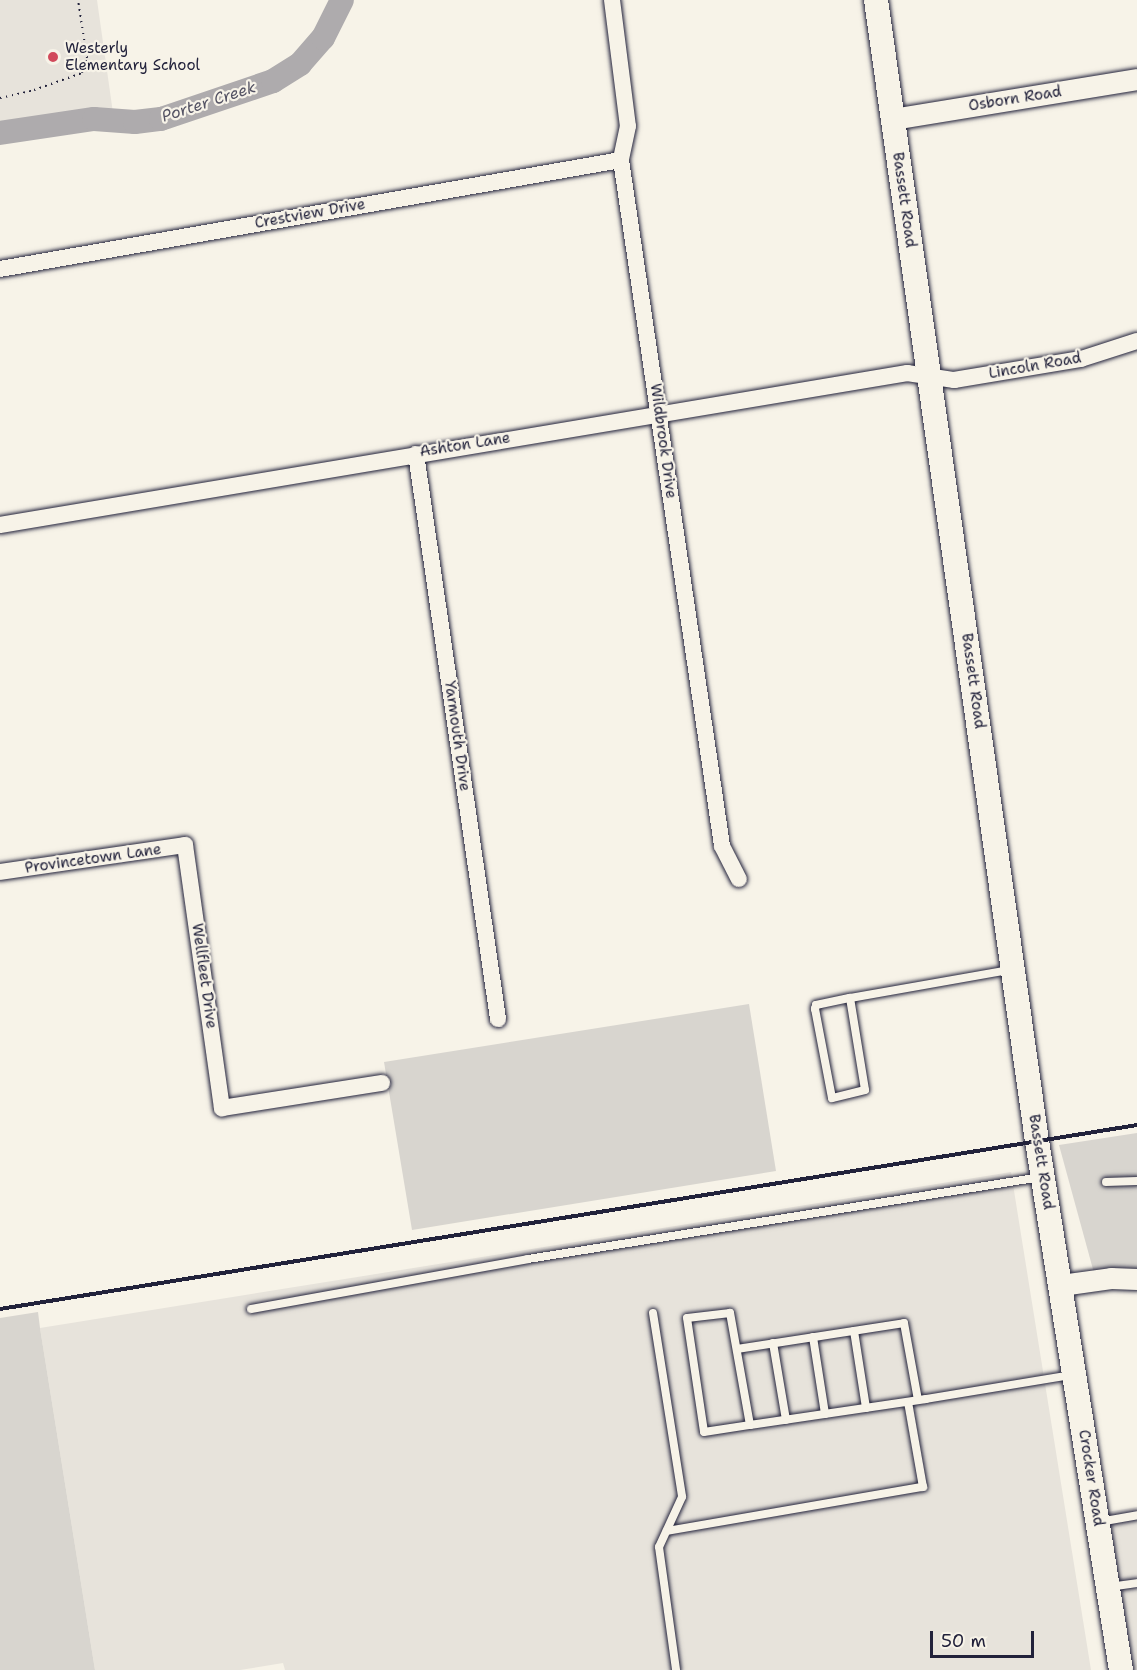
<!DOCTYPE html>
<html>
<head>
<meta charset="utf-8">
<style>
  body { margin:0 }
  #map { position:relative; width:1137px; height:1670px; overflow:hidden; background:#f7f3e8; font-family:"Shantell Sans",sans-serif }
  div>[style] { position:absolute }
  .built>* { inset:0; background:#e7e3db }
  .green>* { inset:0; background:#d8d5cf }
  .river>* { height:24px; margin:-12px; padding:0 12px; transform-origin:12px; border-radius:12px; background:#aeabad }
  .path>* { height:2px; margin-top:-1px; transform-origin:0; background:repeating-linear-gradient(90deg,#22223b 0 1.5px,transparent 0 6px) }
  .roads { filter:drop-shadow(0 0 2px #22223b) drop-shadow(0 0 2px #22223b) }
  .service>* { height:8px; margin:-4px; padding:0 4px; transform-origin:4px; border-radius:4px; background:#f7f3e8 }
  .minor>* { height:16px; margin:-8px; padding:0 8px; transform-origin:8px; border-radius:8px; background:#f7f3e8 }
  .tertiary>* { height:21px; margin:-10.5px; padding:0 10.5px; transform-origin:10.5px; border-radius:10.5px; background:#f7f3e8 }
  .secondary>* { height:24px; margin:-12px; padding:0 12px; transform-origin:12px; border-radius:12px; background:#f7f3e8 }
  .rail>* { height:4px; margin:-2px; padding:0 2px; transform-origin:2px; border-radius:2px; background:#22223b }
  .dots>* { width:16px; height:16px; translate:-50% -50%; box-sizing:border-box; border:3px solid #f7f3e8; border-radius:50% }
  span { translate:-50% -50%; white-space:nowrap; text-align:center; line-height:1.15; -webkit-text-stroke:4.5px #f7f3e8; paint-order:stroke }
  .poi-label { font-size:15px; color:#22223b }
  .left { translate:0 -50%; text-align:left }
  .street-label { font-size:15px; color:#22223b }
  .water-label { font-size:16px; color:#535263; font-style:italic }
  .scale { position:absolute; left:930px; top:1631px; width:104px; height:27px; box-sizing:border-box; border:3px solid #22223b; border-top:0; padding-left:8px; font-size:18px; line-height:21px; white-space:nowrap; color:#22223b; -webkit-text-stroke:4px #f7f3e8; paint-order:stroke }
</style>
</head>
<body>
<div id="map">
  <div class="built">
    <div style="clip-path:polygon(0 0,97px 0,113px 113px,0 131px)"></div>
    <div style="clip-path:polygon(1011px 1172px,1091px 1670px,285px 1670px,283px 1663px,240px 1670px,95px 1670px,40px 1328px)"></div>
    <div style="clip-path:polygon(1137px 1507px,1137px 1670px,1133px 1670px,1107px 1512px)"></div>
  </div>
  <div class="green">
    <div style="clip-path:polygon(749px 1004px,776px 1171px,412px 1230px,384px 1062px)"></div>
    <div style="clip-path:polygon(1137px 1133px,1137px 1271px,1094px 1273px,1059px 1145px)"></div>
    <div style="clip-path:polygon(38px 1312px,40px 1328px,95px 1670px,0 1670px,0 1318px)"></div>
  </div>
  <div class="river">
    <div style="left:0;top:133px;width:95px;rotate:-8.5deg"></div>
    <div style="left:94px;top:119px;width:41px;rotate:4.2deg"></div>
    <div style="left:135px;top:122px;width:26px;rotate:-7deg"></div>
    <div style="left:161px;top:119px;width:118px;rotate:-18.7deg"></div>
    <div style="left:273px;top:81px;width:32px;rotate:-32deg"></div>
    <div style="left:300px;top:64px;width:35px;rotate:-49deg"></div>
    <div style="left:323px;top:38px;width:42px;rotate:-63.4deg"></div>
  </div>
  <div class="path">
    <div style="left:0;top:98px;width:35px;rotate:-13deg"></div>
    <div style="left:34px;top:90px;width:51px;rotate:-19.5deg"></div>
    <div style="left:82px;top:73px;width:16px;rotate:-72deg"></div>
    <div style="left:87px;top:58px;width:59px;rotate:-98.8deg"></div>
  </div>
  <div class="roads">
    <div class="service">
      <div style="left:850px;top:998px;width:93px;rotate:80.7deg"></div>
      <div style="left:865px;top:1090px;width:34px;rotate:166deg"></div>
      <div style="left:832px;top:1098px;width:91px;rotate:-100.8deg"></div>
      <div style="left:815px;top:1009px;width:4px;rotate:-76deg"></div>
      <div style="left:816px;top:1005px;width:35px;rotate:-12deg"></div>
      <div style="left:850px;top:998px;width:161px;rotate:-10deg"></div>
      <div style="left:1106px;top:1182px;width:31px;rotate:-2deg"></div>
      <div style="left:251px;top:1309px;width:281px;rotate:-10.2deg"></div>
      <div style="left:528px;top:1259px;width:520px;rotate:-9.08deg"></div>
      <div style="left:653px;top:1313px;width:186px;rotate:81deg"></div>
      <div style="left:682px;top:1497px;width:55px;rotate:114.7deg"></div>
      <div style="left:659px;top:1547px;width:124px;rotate:82.1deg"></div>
      <div style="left:854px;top:1331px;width:78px;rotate:81.1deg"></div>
      <div style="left:813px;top:1337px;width:78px;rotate:81.1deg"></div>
      <div style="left:773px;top:1343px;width:78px;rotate:80.4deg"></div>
      <div style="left:737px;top:1349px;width:169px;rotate:-8.8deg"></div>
      <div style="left:904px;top:1323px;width:78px;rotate:79.7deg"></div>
      <div style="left:750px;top:1425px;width:114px;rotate:-100.1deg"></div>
      <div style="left:730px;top:1313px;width:43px;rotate:173.4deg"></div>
      <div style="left:687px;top:1318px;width:115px;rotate:81.5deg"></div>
      <div style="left:704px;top:1432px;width:47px;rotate:-8.7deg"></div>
      <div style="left:750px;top:1425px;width:178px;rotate:-8.4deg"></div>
      <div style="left:926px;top:1399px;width:147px;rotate:-9.4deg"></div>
      <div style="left:1099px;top:1522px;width:39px;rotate:-10deg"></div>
      <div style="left:667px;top:1531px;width:260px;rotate:-9.8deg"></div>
      <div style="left:923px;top:1487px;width:86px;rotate:-100deg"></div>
      <div style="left:1109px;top:1587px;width:28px;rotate:-8deg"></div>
    </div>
    <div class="minor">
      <div style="left:612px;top:0;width:127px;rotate:82.8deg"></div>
      <div style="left:628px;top:126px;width:35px;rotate:102deg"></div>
      <div style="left:621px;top:160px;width:693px;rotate:81.62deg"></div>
      <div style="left:722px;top:846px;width:37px;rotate:63deg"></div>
      <div style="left:0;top:269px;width:630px;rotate:-9.96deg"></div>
      <div style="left:416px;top:454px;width:571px;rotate:81.74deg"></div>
      <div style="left:0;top:525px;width:920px;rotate:-9.51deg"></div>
      <div style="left:907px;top:373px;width:48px;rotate:8.5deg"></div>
      <div style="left:954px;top:380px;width:129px;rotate:-9.4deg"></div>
      <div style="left:1081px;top:359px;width:59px;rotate:-17.8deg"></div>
      <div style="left:0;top:872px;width:187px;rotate:-8.3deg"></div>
      <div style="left:185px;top:845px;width:266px;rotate:82deg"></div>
      <div style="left:222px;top:1108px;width:162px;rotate:-8.9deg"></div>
    </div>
    <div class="tertiary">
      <div style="left:893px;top:119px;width:247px;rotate:-9.3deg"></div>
      <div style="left:1061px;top:1285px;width:50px;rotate:-8deg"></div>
      <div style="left:1111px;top:1278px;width:26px;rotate:2deg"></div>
    </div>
    <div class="secondary">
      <div style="left:876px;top:0;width:1152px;rotate:81.97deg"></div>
      <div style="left:1037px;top:1141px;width:536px;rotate:80.98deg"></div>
    </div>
  </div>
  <div class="rail">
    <div style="left:0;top:1309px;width:1152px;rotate:-9.19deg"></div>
  </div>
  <div class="dots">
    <div style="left:53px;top:57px;background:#d1495b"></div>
  </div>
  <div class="poi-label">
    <span class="left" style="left:65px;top:57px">Westerly<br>Elementary School</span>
  </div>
  <div class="street-label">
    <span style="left:1015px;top:99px;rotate:-9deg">Osborn Road</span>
    <span style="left:904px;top:200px;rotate:82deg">Bassett Road</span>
    <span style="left:310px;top:214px;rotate:-10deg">Crestview Drive</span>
    <span style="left:1035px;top:366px;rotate:-10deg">Lincoln Road</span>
    <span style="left:663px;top:441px;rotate:82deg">Wildbrook Drive</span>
    <span style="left:465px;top:445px;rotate:-9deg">Ashton Lane</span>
    <span style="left:973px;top:681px;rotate:82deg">Bassett Road</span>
    <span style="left:457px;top:736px;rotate:82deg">Yarmouth Drive</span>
    <span style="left:93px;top:859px;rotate:-8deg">Provincetown Lane</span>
    <span style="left:204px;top:976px;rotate:82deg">Wellfleet Drive</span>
    <span style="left:1041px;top:1162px;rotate:81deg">Bassett Road</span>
    <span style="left:1091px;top:1478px;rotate:81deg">Crocker Road</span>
  </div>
  <div class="water-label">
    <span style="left:209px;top:102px;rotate:-18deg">Porter Creek</span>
  </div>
  <div class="scale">50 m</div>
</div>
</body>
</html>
